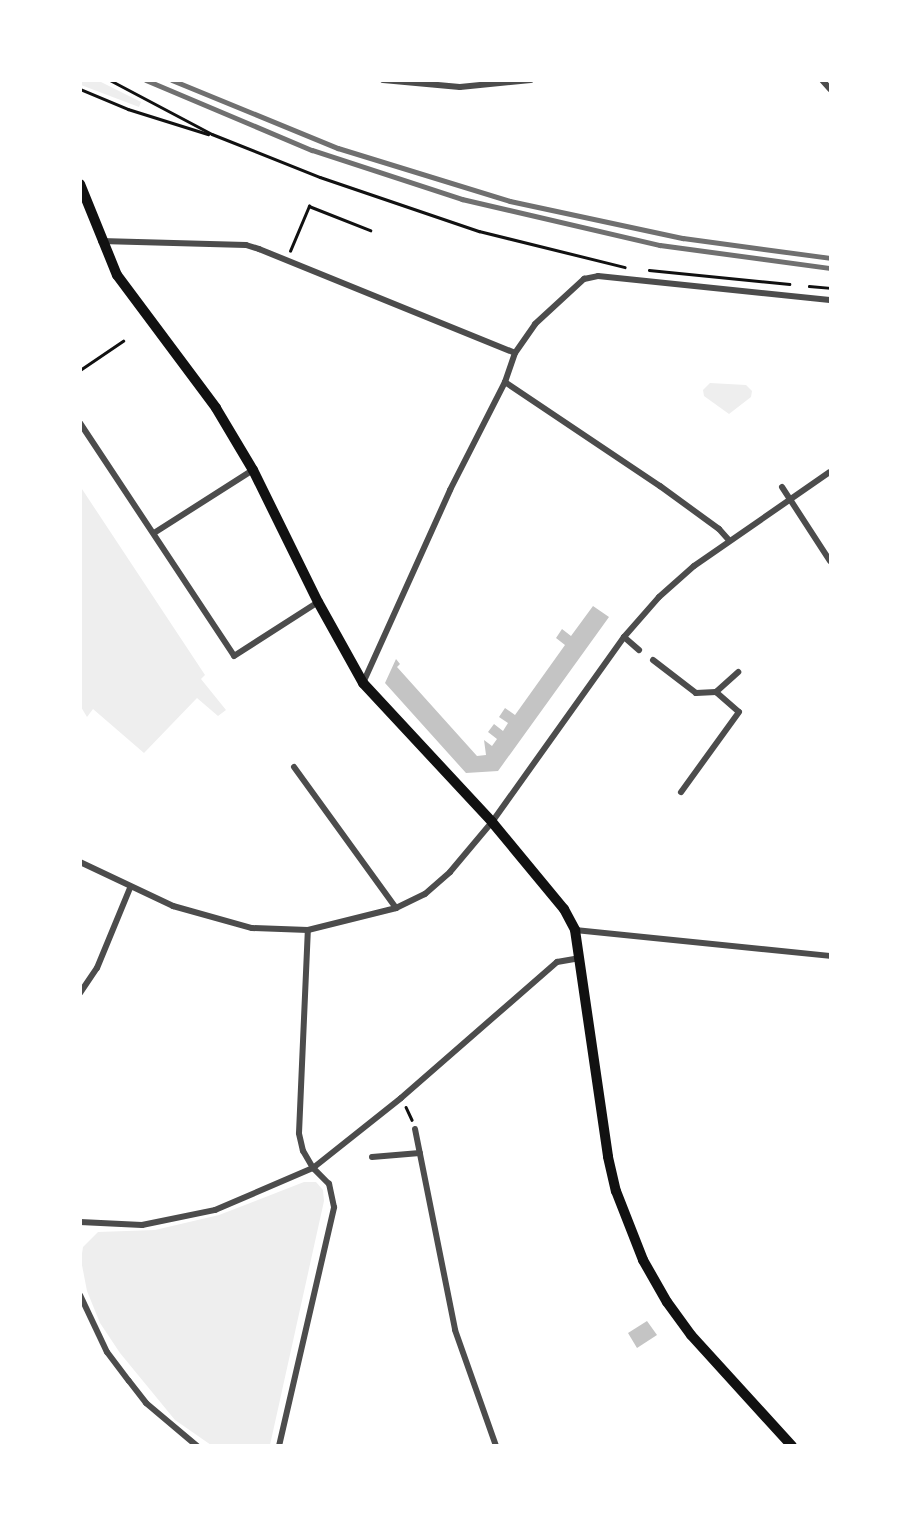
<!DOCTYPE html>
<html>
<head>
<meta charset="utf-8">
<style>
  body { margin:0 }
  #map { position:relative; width:911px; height:1526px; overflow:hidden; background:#fff; font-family:Lato,sans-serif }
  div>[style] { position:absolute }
  .green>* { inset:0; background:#eee }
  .building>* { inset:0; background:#c4c4c4 }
  .path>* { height:2.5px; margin:-1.25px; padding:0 1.25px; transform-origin:1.25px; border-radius:1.25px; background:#111 }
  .minor>* { height:6px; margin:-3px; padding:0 3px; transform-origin:3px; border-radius:3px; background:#4c4c4c }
  .primary>* { height:10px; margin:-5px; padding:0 5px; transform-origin:5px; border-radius:5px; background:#111 }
  .rail>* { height:4.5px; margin:-2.25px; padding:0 2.25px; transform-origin:2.25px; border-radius:2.25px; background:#707070 }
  span { translate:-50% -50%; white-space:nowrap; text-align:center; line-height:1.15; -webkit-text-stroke:7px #fff; paint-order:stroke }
  .frame { position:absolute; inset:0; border:82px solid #fff; pointer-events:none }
</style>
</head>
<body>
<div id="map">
  <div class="green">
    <div style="clip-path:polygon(80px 81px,99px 81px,141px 102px,139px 107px,81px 85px)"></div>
    <div style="clip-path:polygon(710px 383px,746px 385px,752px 391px,751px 397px,729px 414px,704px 396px,703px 390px)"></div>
    <div style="clip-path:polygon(80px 486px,205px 675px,201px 679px,226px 710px,218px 716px,197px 698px,144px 753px,93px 709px,87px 717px,81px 707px)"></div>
    <div style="clip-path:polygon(304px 1182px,316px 1182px,323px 1190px,324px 1201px,270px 1445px,211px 1445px,175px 1420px,120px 1353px,100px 1323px,87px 1291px,81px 1260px,83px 1247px,98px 1232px,155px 1230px,219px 1215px)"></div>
  </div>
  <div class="building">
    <div style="clip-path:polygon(593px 606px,609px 617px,498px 771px,466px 773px,385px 683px,396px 659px,400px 664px,397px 667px,477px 756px,486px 755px,484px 740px,492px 746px,497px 739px,488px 732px,494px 724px,503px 731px,508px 723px,499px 717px,505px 708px,515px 715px,565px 645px,556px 638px,562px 629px,571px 636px)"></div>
    <div style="clip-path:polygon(647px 1321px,657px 1335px,637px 1348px,628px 1333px)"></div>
  </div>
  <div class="path">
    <div style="left:110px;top:80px;width:115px;rotate:27.9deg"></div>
    <div style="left:212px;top:134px;width:116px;rotate:21.7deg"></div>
    <div style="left:320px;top:177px;width:168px;rotate:18.8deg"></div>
    <div style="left:479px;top:231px;width:150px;rotate:13.9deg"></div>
    <div style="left:80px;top:89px;width:52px;rotate:22.6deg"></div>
    <div style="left:128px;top:109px;width:84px;rotate:17.4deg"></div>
    <div style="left:290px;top:251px;width:49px;rotate:-67.1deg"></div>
    <div style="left:309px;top:206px;width:66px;rotate:21.5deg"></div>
    <div style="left:649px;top:270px;width:141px;rotate:5.7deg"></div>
    <div style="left:809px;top:286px;width:21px;rotate:5deg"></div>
    <div style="left:80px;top:370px;width:52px;rotate:-34deg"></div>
    <div style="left:406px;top:1107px;width:14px;rotate:65deg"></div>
  </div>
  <div class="minor">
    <div style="left:383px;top:80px;width:77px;rotate:5.2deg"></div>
    <div style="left:460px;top:87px;width:71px;rotate:-5.6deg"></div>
    <div style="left:822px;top:80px;width:12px;rotate:48deg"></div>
    <div style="left:101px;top:241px;width:145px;rotate:1.6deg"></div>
    <div style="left:246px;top:245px;width:14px;rotate:17deg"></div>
    <div style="left:259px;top:249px;width:276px;rotate:22.1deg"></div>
    <div style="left:505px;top:382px;width:187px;rotate:33.9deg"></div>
    <div style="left:660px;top:486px;width:73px;rotate:36.1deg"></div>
    <div style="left:719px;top:529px;width:15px;rotate:48deg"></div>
    <div style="left:80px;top:423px;width:279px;rotate:56.5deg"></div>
    <div style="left:234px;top:656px;width:100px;rotate:-32.7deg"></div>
    <div style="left:782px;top:487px;width:88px;rotate:57deg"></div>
    <div style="left:154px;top:533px;width:117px;rotate:-32.5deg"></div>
    <div style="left:624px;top:637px;width:20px;rotate:41deg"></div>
    <div style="left:653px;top:660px;width:54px;rotate:37.5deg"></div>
    <div style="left:696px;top:693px;width:20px;rotate:-3deg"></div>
    <div style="left:716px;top:692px;width:30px;rotate:41deg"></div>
    <div style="left:739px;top:712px;width:99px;rotate:125.9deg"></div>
    <div style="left:363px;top:683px;width:212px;rotate:-65.7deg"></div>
    <div style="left:450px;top:490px;width:121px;rotate:-63deg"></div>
    <div style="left:505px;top:382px;width:31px;rotate:-71deg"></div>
    <div style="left:515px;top:353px;width:35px;rotate:-55deg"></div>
    <div style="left:535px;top:324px;width:67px;rotate:-42.6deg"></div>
    <div style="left:584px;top:279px;width:14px;rotate:-12deg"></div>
    <div style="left:598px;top:276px;width:233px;rotate:5.9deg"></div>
    <div style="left:716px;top:692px;width:30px;rotate:-42deg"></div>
    <div style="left:294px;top:767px;width:174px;rotate:54.1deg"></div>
    <div style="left:80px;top:862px;width:103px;rotate:25.3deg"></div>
    <div style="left:173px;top:906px;width:82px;rotate:15.6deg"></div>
    <div style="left:252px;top:928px;width:56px;rotate:2deg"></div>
    <div style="left:308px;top:930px;width:91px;rotate:-14deg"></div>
    <div style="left:396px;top:908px;width:32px;rotate:-26deg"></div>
    <div style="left:425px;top:894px;width:33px;rotate:-41deg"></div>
    <div style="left:450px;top:872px;width:65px;rotate:-50deg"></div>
    <div style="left:492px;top:822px;width:227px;rotate:-54.5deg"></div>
    <div style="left:624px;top:637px;width:53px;rotate:-48.8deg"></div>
    <div style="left:659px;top:597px;width:47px;rotate:-41.5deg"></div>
    <div style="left:694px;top:566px;width:165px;rotate:-34.7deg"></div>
    <div style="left:575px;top:930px;width:256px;rotate:5.8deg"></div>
    <div style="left:80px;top:993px;width:30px;rotate:-56deg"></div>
    <div style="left:97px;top:968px;width:87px;rotate:-67.6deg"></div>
    <div style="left:415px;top:1129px;width:205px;rotate:78.7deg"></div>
    <div style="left:455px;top:1330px;width:123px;rotate:70.5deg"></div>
    <div style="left:372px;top:1157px;width:48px;rotate:-4.8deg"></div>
    <div style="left:80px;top:1222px;width:62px;rotate:2.8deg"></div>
    <div style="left:142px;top:1225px;width:75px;rotate:-11.6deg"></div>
    <div style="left:215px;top:1210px;width:107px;rotate:-23.2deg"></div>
    <div style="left:313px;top:1168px;width:112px;rotate:-38.5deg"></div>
    <div style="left:401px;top:1098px;width:207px;rotate:-41.1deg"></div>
    <div style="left:557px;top:962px;width:22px;rotate:-10deg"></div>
    <div style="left:80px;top:1295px;width:63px;rotate:64.7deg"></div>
    <div style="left:107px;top:1352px;width:36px;rotate:53deg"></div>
    <div style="left:129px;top:1381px;width:28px;rotate:52deg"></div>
    <div style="left:146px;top:1403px;width:67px;rotate:40.1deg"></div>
    <div style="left:279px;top:1446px;width:245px;rotate:-77deg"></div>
    <div style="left:334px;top:1207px;width:24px;rotate:-102deg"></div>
    <div style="left:329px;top:1184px;width:23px;rotate:-135deg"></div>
    <div style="left:313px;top:1168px;width:20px;rotate:-120deg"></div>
    <div style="left:303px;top:1151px;width:18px;rotate:-103deg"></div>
    <div style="left:299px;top:1133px;width:203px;rotate:-87.5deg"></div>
  </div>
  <div class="primary">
    <div style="left:80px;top:184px;width:98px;rotate:67.9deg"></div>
    <div style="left:117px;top:275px;width:166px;rotate:53.3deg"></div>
    <div style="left:216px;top:408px;width:72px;rotate:59.2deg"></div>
    <div style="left:253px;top:470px;width:147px;rotate:63.8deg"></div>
    <div style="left:318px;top:602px;width:93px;rotate:60.9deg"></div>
    <div style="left:363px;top:683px;width:190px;rotate:47.1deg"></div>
    <div style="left:492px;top:822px;width:113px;rotate:50.4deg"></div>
    <div style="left:564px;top:909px;width:24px;rotate:62deg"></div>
    <div style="left:575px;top:930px;width:229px;rotate:81.7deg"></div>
    <div style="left:608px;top:1157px;width:35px;rotate:77deg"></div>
    <div style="left:616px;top:1191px;width:74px;rotate:68.6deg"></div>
    <div style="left:643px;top:1260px;width:48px;rotate:60.3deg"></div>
    <div style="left:667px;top:1302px;width:41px;rotate:54deg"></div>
    <div style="left:691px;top:1335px;width:150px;rotate:47.7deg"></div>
  </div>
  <div class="rail">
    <div style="left:146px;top:80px;width:180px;rotate:22.9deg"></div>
    <div style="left:312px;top:150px;width:158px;rotate:18.1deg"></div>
    <div style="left:462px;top:199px;width:203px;rotate:13.1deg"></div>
    <div style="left:660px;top:245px;width:172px;rotate:7.7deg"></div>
    <div style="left:172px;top:80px;width:179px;rotate:22.3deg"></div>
    <div style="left:338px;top:148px;width:180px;rotate:17.1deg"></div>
    <div style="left:510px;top:201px;width:177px;rotate:12.1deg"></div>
    <div style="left:683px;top:238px;width:148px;rotate:7.7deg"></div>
  </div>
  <div class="frame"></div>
</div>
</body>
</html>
